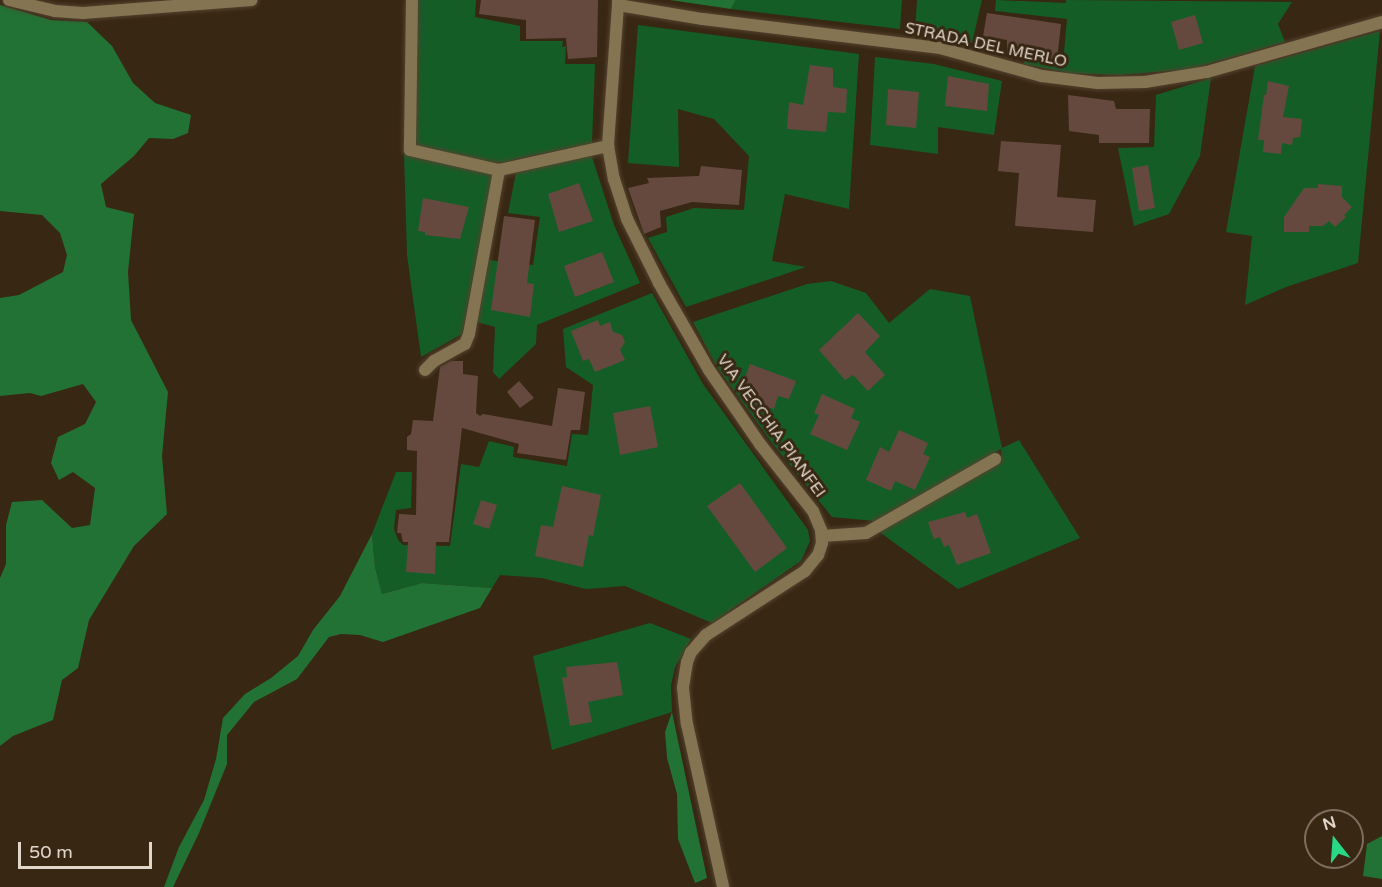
<!DOCTYPE html>
<html>
<head>
<meta charset="utf-8">
<style>
  body { margin:0 }
  #map { position:relative; width:1382px; height:887px; overflow:hidden; background:#382713; font-family:"Varela Round",sans-serif }
  div>[style] { position:absolute }
  .green>* { inset:0; background:#155d27 }
  .forest>* { inset:0; background:#237235 }
  .building>* { inset:0; background:#65493f }
  .roads { filter:drop-shadow(0 0 2px #534330) drop-shadow(0 0 2px #534330) }
  .minor>* { height:12px; margin:-6px; padding:0 6px; transform-origin:6px; border-radius:6px; background:#847451 }
  .tertiary>* { height:12px; margin:-6px; padding:0 6px; transform-origin:6px; border-radius:6px; background:#847451 }
  span { translate:-50% -50%; white-space:nowrap; text-align:center; line-height:1.15; -webkit-text-stroke:6px #382713; paint-order:stroke }
  .street-label { font-size:16px; color:#e1d6ca }
  .north { position:absolute; left:1304px; top:809px; width:60px; height:60px; box-sizing:border-box; background:#382713; border:2px solid #7c6d5c; border-radius:50%; rotate:343deg; font-size:16px; font-weight:700; line-height:24px; text-align:center; color:#e1d6ca }
  .north::after { content:''; display:block; margin:auto; width:21px; height:27px; background:#29d885; clip-path:polygon(50% 0,100% 100%,50% 72%,0 100%) }
  .scale { position:absolute; left:18px; top:842px; width:134px; height:27px; box-sizing:border-box; border:3px solid #e1d6ca; border-top:0; padding-left:8px; font-size:18px; line-height:21px; white-space:nowrap; color:#e1d6ca; -webkit-text-stroke:4px #382713; paint-order:stroke }
</style>
</head>
<body>
<div id="map">
  <div class="green">
    <div style="clip-path:polygon(417px 0,476px 0,475px 17px,520px 26px,520px 41px,563px 41px,562px 47px,566px 46px,565px 64px,595px 64px,592px 143px,499px 163px,416px 147px)"></div>
    <div style="clip-path:polygon(736px 0,902px 0,900px 29px,731px 9px)"></div>
    <div style="clip-path:polygon(917px 0,982px 0,972px 43px,915px 31px)"></div>
    <div style="clip-path:polygon(996px 0,1066px 3px,1066px 0,1292px 2px,1278px 24px,1285px 42px,1190px 69px,1120px 75px,1069px 73px,1023px 64px,1026px 59px,1063px 63px,1067px 19px,995px 11px)"></div>
    <div style="clip-path:polygon(638px 25px,859px 54px,849px 209px,785px 194px,772px 261px,806px 267px,686px 307px,648px 238px,667px 232px,666px 217px,694px 208px,744px 210px,749px 156px,714px 119px,678px 109px,679px 167px,628px 163px)"></div>
    <div style="clip-path:polygon(1380px 31px,1358px 263px,1286px 287px,1245px 305px,1252px 236px,1226px 232px,1255px 66px)"></div>
    <div style="clip-path:polygon(875px 57px,934px 64px,1002px 81px,994px 135px,938px 127px,938px 154px,870px 145px)"></div>
    <div style="clip-path:polygon(1211px 78px,1200px 156px,1169px 214px,1134px 226px,1118px 148px,1154px 147px,1156px 95px)"></div>
    <div style="clip-path:polygon(404px 154px,493px 174px,462px 334px,421px 357px,407px 255px)"></div>
    <div style="clip-path:polygon(591px 154px,614px 225px,640px 283px,537px 325px,536px 344px,499px 379px,493px 372px,495px 327px,477px 322px,489px 260px,533px 265px,540px 217px,508px 213px,516px 173px)"></div>
    <div style="clip-path:polygon(831px 281px,866px 293px,889px 323px,930px 289px,970px 296px,1002px 448px,1019px 440px,1080px 538px,958px 589px,878px 531px,1002px 461px,1001px 449px,874px 521px,832px 517px,772px 443px,717px 367px,693px 322px,807px 284px)"></div>
    <div style="clip-path:polygon(652px 293px,703px 384px,808px 530px,810px 541px,801px 561px,712px 623px,625px 586px,586px 589px,542px 578px,500px 575px,492px 588px,422px 583px,382px 594px,375px 567px,372px 534px,396px 472px,412px 472px,411px 508px,396px 510px,394px 529px,398px 540px,403px 545px,450px 546px,461px 464px,479px 467px,489px 441px,514px 447px,513px 457px,567px 466px,572px 434px,588px 435px,593px 385px,566px 367px,563px 329px)"></div>
    <div style="clip-path:polygon(650px 623px,691px 639px,675px 667px,671px 685px,672px 712px,552px 750px,533px 656px)"></div>
  </div>
  <div class="forest">
    <div style="clip-path:polygon(670px 0,736px 0,731px 9px)"></div>
    <div style="clip-path:polygon(0 5px,51px 20px,87px 22px,112px 46px,133px 83px,155px 103px,191px 115px,188px 133px,173px 139px,149px 138px,134px 156px,101px 184px,106px 207px,134px 214px,128px 272px,131px 320px,168px 392px,162px 456px,167px 514px,134px 546px,89px 620px,78px 668px,62px 680px,53px 720px,13px 736px,0 746px,0 578px,6px 564px,6px 525px,12px 502px,42px 500px,72px 528px,90px 525px,95px 488px,73px 472px,59px 480px,51px 463px,58px 437px,85px 424px,96px 402px,83px 384px,41px 396px,30px 393px,0 396px,0 298px,19px 295px,63px 272px,67px 255px,60px 233px,42px 215px,0 211px)"></div>
    <div style="clip-path:polygon(372px 534px,375px 567px,382px 594px,422px 583px,492px 588px,480px 608px,383px 642px,360px 635px,341px 634px,329px 637px,297px 679px,254px 702px,227px 735px,227px 764px,199px 833px,173px 887px,164px 887px,179px 847px,204px 800px,216px 759px,223px 718px,245px 694px,271px 678px,298px 656px,313px 630px,340px 596px)"></div>
    <div style="clip-path:polygon(672px 712px,707px 878px,695px 883px,678px 839px,677px 794px,667px 758px,665px 732px)"></div>
    <div style="clip-path:polygon(1382px 836px,1382px 879px,1363px 876px,1367px 844px)"></div>
  </div>
  <div class="building">
    <div style="clip-path:polygon(481px 0,598px 0,597px 57px,568px 59px,566px 38px,526px 39px,526px 20px,479px 14px)"></div>
    <div style="clip-path:polygon(987px 13px,1061px 24px,1057px 60px,1007px 53px,1007px 40px,983px 36px)"></div>
    <div style="clip-path:polygon(1195px 15px,1203px 43px,1179px 50px,1171px 22px)"></div>
    <div style="clip-path:polygon(810px 65px,833px 68px,833px 87px,847px 89px,846px 113px,828px 112px,826px 132px,787px 129px,789px 102px,803px 105px)"></div>
    <div style="clip-path:polygon(948px 76px,989px 84px,987px 111px,945px 106px)"></div>
    <div style="clip-path:polygon(1268px 81px,1289px 86px,1283px 117px,1302px 119px,1300px 137px,1293px 138px,1292px 145px,1282px 143px,1281px 154px,1263px 152px,1264px 140px,1258px 140px,1264px 95px,1266px 95px)"></div>
    <div style="clip-path:polygon(888px 89px,919px 92px,916px 128px,886px 125px)"></div>
    <div style="clip-path:polygon(1068px 95px,1114px 101px,1116px 109px,1150px 109px,1149px 143px,1099px 143px,1099px 135px,1069px 131px)"></div>
    <div style="clip-path:polygon(1001px 141px,1061px 145px,1057px 197px,1096px 200px,1093px 232px,1015px 226px,1019px 173px,998px 171px)"></div>
    <div style="clip-path:polygon(1148px 165px,1155px 208px,1139px 211px,1132px 168px)"></div>
    <div style="clip-path:polygon(701px 166px,742px 170px,739px 205px,692px 202px,660px 211px,661px 227px,644px 234px,628px 188px,649px 183px,647px 178px,699px 176px)"></div>
    <div style="clip-path:polygon(579px 183px,593px 221px,559px 232px,548px 194px)"></div>
    <div style="clip-path:polygon(1318px 184px,1342px 186px,1342px 197px,1352px 207px,1344px 215px,1346px 217px,1335px 227px,1329px 221px,1323px 226px,1309px 226px,1309px 232px,1284px 232px,1284px 217px,1304px 188px,1318px 188px)"></div>
    <div style="clip-path:polygon(423px 198px,469px 207px,460px 239px,425px 235px,425px 232px,418px 231px)"></div>
    <div style="clip-path:polygon(504px 216px,535px 220px,527px 283px,534px 284px,530px 317px,491px 310px)"></div>
    <div style="clip-path:polygon(602px 252px,614px 282px,575px 297px,564px 266px)"></div>
    <div style="clip-path:polygon(858px 313px,880px 336px,865px 352px,885px 375px,868px 391px,853px 375px,845px 380px,819px 350px)"></div>
    <div style="clip-path:polygon(598px 320px,600px 326px,610px 322px,613px 332px,622px 335px,625px 342px,620px 350px,625px 360px,595px 372px,589px 359px,583px 361px,571px 331px)"></div>
    <div style="clip-path:polygon(451px 361px,463px 361px,463px 374px,478px 376px,476px 413px,480px 416px,483px 414px,552px 426px,558px 388px,585px 392px,580px 430px,571px 430px,566px 460px,517px 453px,519px 444px,462px 428px,449px 542px,436px 542px,435px 574px,406px 572px,408px 542px,403px 542px,401px 533px,397px 533px,399px 514px,416px 515px,417px 451px,407px 450px,407px 437px,411px 434px,413px 420px,433px 421px,440px 367px)"></div>
    <div style="clip-path:polygon(750px 364px,796px 381px,789px 399px,778px 396px,774px 409px,749px 402px,750px 397px,741px 389px)"></div>
    <div style="clip-path:polygon(519px 381px,534px 398px,520px 408px,507px 392px)"></div>
    <div style="clip-path:polygon(822px 394px,855px 409px,851px 418px,860px 422px,847px 450px,810px 434px,819px 415px,814px 413px)"></div>
    <div style="clip-path:polygon(650px 406px,658px 447px,620px 455px,613px 413px)"></div>
    <div style="clip-path:polygon(899px 430px,928px 443px,923px 454px,930px 457px,915px 490px,895px 481px,891px 491px,866px 480px,880px 447px,889px 452px)"></div>
    <div style="clip-path:polygon(740px 483px,787px 548px,755px 572px,707px 506px)"></div>
    <div style="clip-path:polygon(562px 486px,601px 495px,593px 536px,589px 535px,583px 567px,535px 556px,541px 525px,553px 527px)"></div>
    <div style="clip-path:polygon(481px 500px,497px 505px,489px 529px,473px 524px)"></div>
    <div style="clip-path:polygon(965px 512px,967px 518px,977px 514px,991px 553px,957px 565px,949px 545px,944px 547px,940px 537px,934px 539px,928px 522px)"></div>
    <div style="clip-path:polygon(617px 662px,623px 695px,588px 702px,592px 722px,570px 726px,562px 678px,567px 677px,566px 667px)"></div>
  </div>
  <div class="roads">
    <div class="minor">
      <div style="left:412px;top:0;width:150px;rotate:90.8deg"></div>
      <div style="left:410px;top:150px;width:91px;rotate:12.7deg"></div>
      <div style="left:425px;top:370px;width:13px;rotate:-45deg"></div>
      <div style="left:434px;top:361px;width:35px;rotate:-29deg"></div>
      <div style="left:465px;top:344px;width:11px;rotate:-68deg"></div>
      <div style="left:469px;top:334px;width:167px;rotate:-79.6deg"></div>
      <div style="left:499px;top:170px;width:112px;rotate:-12.4deg"></div>
      <div style="left:822px;top:536px;width:44px;rotate:-3.9deg"></div>
      <div style="left:866px;top:533px;width:149px;rotate:-29.8deg"></div>
    </div>
    <div class="tertiary">
      <div style="left:9px;top:0;width:47px;rotate:13.4deg"></div>
      <div style="left:55px;top:11px;width:28px;rotate:4deg"></div>
      <div style="left:83px;top:13px;width:169px;rotate:-4.4deg"></div>
      <div style="left:618px;top:0;width:5px;rotate:90deg"></div>
      <div style="left:618px;top:5px;width:86px;rotate:9.4deg"></div>
      <div style="left:703px;top:19px;width:239px;rotate:7deg"></div>
      <div style="left:940px;top:48px;width:106px;rotate:15.4deg"></div>
      <div style="left:1042px;top:76px;width:56px;rotate:7.1deg"></div>
      <div style="left:1098px;top:83px;width:47px;rotate:-1.2deg"></div>
      <div style="left:1145px;top:82px;width:63px;rotate:-9.2deg"></div>
      <div style="left:1207px;top:72px;width:182px;rotate:-15.9deg"></div>
      <div style="left:618px;top:5px;width:141px;rotate:94.1deg"></div>
      <div style="left:608px;top:146px;width:34px;rotate:80deg"></div>
      <div style="left:614px;top:179px;width:42px;rotate:72deg"></div>
      <div style="left:627px;top:219px;width:72px;rotate:63.4deg"></div>
      <div style="left:659px;top:283px;width:100px;rotate:60.1deg"></div>
      <div style="left:709px;top:370px;width:90px;rotate:55.4deg"></div>
      <div style="left:760px;top:444px;width:85px;rotate:51.7deg"></div>
      <div style="left:813px;top:511px;width:21px;rotate:67deg"></div>
      <div style="left:821px;top:530px;width:13px;rotate:86deg"></div>
      <div style="left:822px;top:543px;width:13px;rotate:108deg"></div>
      <div style="left:818px;top:555px;width:21px;rotate:129deg"></div>
      <div style="left:805px;top:571px;width:118px;rotate:147.1deg"></div>
      <div style="left:706px;top:635px;width:23px;rotate:131deg"></div>
      <div style="left:691px;top:652px;width:11px;rotate:112deg"></div>
      <div style="left:687px;top:662px;width:26px;rotate:99deg"></div>
      <div style="left:683px;top:688px;width:36px;rotate:84deg"></div>
      <div style="left:687px;top:724px;width:167px;rotate:77.5deg"></div>
    </div>
  </div>
  <div class="street-label">
    <span style="left:986px;top:45px;rotate:12deg">STRADA DEL MERLO</span>
    <span style="left:771px;top:426px;rotate:54deg">VIA VECCHIA PIANFEI</span>
  </div>
  <div class="north">N</div>
  <div class="scale">50 m</div>
</div>
</body>
</html>
